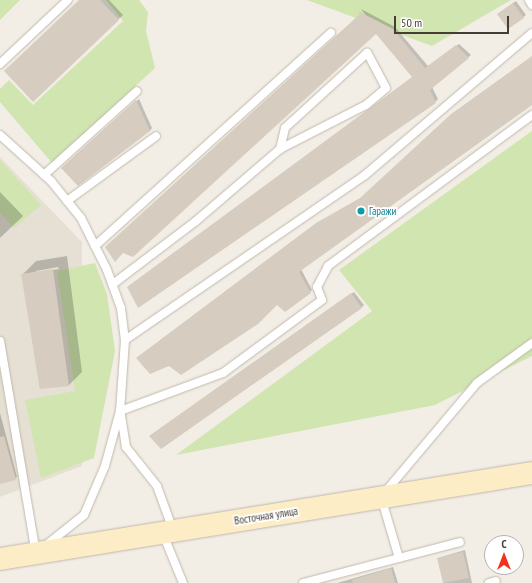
<!DOCTYPE html>
<html>
<head>
<meta charset="utf-8">
<style>
  body { margin:0 }
  #map { position:relative; width:532px; height:583px; overflow:hidden; background:#f2eee6; font-family:"PT Sans Narrow",sans-serif }
  div>[style] { position:absolute }
  .residential>* { inset:0; background:#e6e0d4 }
  .green>* { inset:0; background:#d0e5b0 }
  .shadow>* { inset:0; background:#0003 }
  .building>* { inset:0; background:#d6ccbf }
  .roads { filter:drop-shadow(0 0 1px #c0b8ac) drop-shadow(0 0 1px #c0b8ac) }
  .service>* { height:8px; margin:-4px; padding:0 4px; transform-origin:4px; border-radius:4px; background:#fff }
  .secondary>* { height:22px; margin:-11px; padding:0 11px; transform-origin:11px; border-radius:11px; background:#fcedc6 }
  .dots>* { width:11px; height:11px; translate:-50% -50%; box-sizing:border-box; border:2px solid #fff; border-radius:50% }
  span { translate:-50% -50%; white-space:nowrap; text-align:center; line-height:1.15; -webkit-text-stroke:3.5px #fff; paint-order:stroke }
  .culture-label { font-size:11px; color:#0d838f }
  .left { translate:0 -50%; text-align:left }
  .street-label { font-size:11px; color:#453e36 }
  .north { position:absolute; left:484px; top:535px; width:40px; height:40px; box-sizing:border-box; background:#fff; border:1px solid #b5b2af; border-radius:50%; rotate:0deg; font-size:11px; font-weight:700; line-height:16px; text-align:center; color:#453e36 }
  .north::after { content:''; display:block; margin:auto; width:14px; height:18px; background:#f1341e; clip-path:polygon(50% 0,100% 100%,50% 72%,0 100%) }
  .scale { position:absolute; left:394px; top:16px; width:115px; height:18px; box-sizing:border-box; border:2px solid #453e36; border-top:0; padding-left:5px; font-size:12px; line-height:14px; white-space:nowrap; color:#453e36; -webkit-text-stroke:3px #fff; paint-order:stroke }
</style>
</head>
<body>
<div id="map">
  <div class="residential">
    <div style="clip-path:polygon(0 157px,82px 242px,82px 466px,0 497px)"></div>
  </div>
  <div class="green">
    <div style="clip-path:polygon(0 0,20px 0,0 20px)"></div>
    <div style="clip-path:polygon(106px 0,139px 0,148px 12px,146px 31px,155px 68px,52px 163px,0 102px,0 89px,9px 80px,33px 105px,123px 21px)"></div>
    <div style="clip-path:polygon(307px 0,511px 0,432px 46px)"></div>
    <div style="clip-path:polygon(532px 131px,532px 356px,435px 405px,176px 455px,372px 311px,339px 270px)"></div>
    <div style="clip-path:polygon(0 160px,41px 205px,14px 228px,0 213px)"></div>
    <div style="clip-path:polygon(95px 263px,107px 294px,115px 351px,94px 458px,41px 478px,25px 400px,75px 391px,57px 271px)"></div>
  </div>
  <div class="shadow">
    <div style="clip-path:polygon(80px 0,109px 0,123px 15px,33px 101px)"></div>
    <div style="clip-path:polygon(516px 1px,526px 15px,509px 28px,501px 12px)"></div>
    <div style="clip-path:polygon(361px 9px,395px 27px,428px 66px,459px 44px,471px 55px,432px 87px,438px 99px,435px 102px,139px 307px,413px 77px)"></div>
    <div style="clip-path:polygon(532px 57px,532px 104px,301px 269px,312px 290px,310px 292px,277px 304px,181px 374px,453px 113px)"></div>
    <div style="clip-path:polygon(139px 99px,152px 128px,150px 131px,62px 168px)"></div>
    <div style="clip-path:polygon(0 192px,23px 216px,0 238px)"></div>
    <div style="clip-path:polygon(evenodd,67px 256px,82px 372px,69px 385px,40px 388px,22px 275px,36px 261px,67px 256px,58px 267px,59px 269px,36px 273px,36px 271px,58px 267px)"></div>
    <div style="clip-path:polygon(354px 292px,364px 305px,362px 307px,161px 448px,150px 436px)"></div>
    <div style="clip-path:polygon(0 413px,17px 477px,0 483px)"></div>
    <div style="clip-path:polygon(465px 550px,472px 583px,444px 583px,438px 558px)"></div>
    <div style="clip-path:polygon(393px 567px,398px 583px,337px 583px)"></div>
  </div>
  <div class="building">
    <div style="clip-path:polygon(79px 0,100px 0,119px 20px,33px 102px,4px 71px)"></div>
    <div style="clip-path:polygon(513px 3px,524px 18px,508px 29px,497px 14px)"></div>
    <div style="clip-path:polygon(358px 11px,393px 29px,425px 68px,456px 45px,469px 58px,430px 90px,436px 103px,138px 308px,127px 287px,412px 77px,376px 34px,133px 257px,123px 253px,115px 262px,105px 247px,360px 14px)"></div>
    <div style="clip-path:polygon(532px 56px,532px 105px,299px 272px,311px 293px,285px 312px,277px 305px,258px 324px,181px 375px,169px 366px,150px 374px,136px 358px,316px 223px,360px 198px,450px 115px)"></div>
    <div style="clip-path:polygon(136px 100px,150px 131px,78px 186px,61px 168px)"></div>
    <div style="clip-path:polygon(53px 269px,69px 386px,40px 389px,21px 274px)"></div>
    <div style="clip-path:polygon(351px 293px,362px 308px,161px 449px,149px 436px)"></div>
    <div style="clip-path:polygon(4px 436px,16px 480px,0 484px,0 437px)"></div>
    <div style="clip-path:polygon(463px 552px,469px 578px,443px 583px,437px 558px)"></div>
    <div style="clip-path:polygon(391px 568px,395px 583px,353px 583px,352px 580px)"></div>
  </div>
  <div class="roads">
    <div class="service">
      <div style="left:529px;top:0;width:6px;rotate:59deg"></div>
      <div style="left:0;top:64px;width:93px;rotate:-43.3deg"></div>
      <div style="left:0;top:135px;width:69px;rotate:42deg"></div>
      <div style="left:51px;top:181px;width:48px;rotate:51deg"></div>
      <div style="left:81px;top:218px;width:58px;rotate:63.4deg"></div>
      <div style="left:107px;top:270px;width:40px;rotate:69.8deg"></div>
      <div style="left:121px;top:308px;width:32px;rotate:83deg"></div>
      <div style="left:125px;top:340px;width:71px;rotate:94deg"></div>
      <div style="left:120px;top:411px;width:57px;rotate:105.3deg"></div>
      <div style="left:105px;top:466px;width:53px;rotate:113.2deg"></div>
      <div style="left:84px;top:515px;width:50px;rotate:141.5deg"></div>
      <div style="left:44px;top:175px;width:125px;rotate:-42.1deg"></div>
      <div style="left:67px;top:201px;width:110px;rotate:-36.1deg"></div>
      <div style="left:95px;top:246px;width:318px;rotate:-42.1deg"></div>
      <div style="left:113px;top:284px;width:104px;rotate:-37.2deg"></div>
      <div style="left:196px;top:221px;width:111px;rotate:-40.6deg"></div>
      <div style="left:280px;top:149px;width:97px;rotate:-27.1deg"></div>
      <div style="left:366px;top:105px;width:26px;rotate:-40deg"></div>
      <div style="left:386px;top:88px;width:40px;rotate:-118deg"></div>
      <div style="left:367px;top:53px;width:111px;rotate:137.6deg"></div>
      <div style="left:285px;top:128px;width:22px;rotate:103deg"></div>
      <div style="left:125px;top:340px;width:291px;rotate:-34.5deg"></div>
      <div style="left:365px;top:175px;width:219px;rotate:-40.4deg"></div>
      <div style="left:0;top:341px;width:215px;rotate:80.4deg"></div>
      <div style="left:173px;top:530px;width:47px;rotate:-110deg"></div>
      <div style="left:157px;top:486px;width:50px;rotate:-128.5deg"></div>
      <div style="left:126px;top:447px;width:36px;rotate:-99deg"></div>
      <div style="left:120px;top:411px;width:110px;rotate:-20.3deg"></div>
      <div style="left:223px;top:373px;width:123px;rotate:-36.4deg"></div>
      <div style="left:322px;top:300px;width:14px;rotate:-111deg"></div>
      <div style="left:317px;top:287px;width:24px;rotate:-62deg"></div>
      <div style="left:328px;top:266px;width:254px;rotate:-36.5deg"></div>
      <div style="left:163px;top:534px;width:53px;rotate:67.8deg"></div>
      <div style="left:399px;top:558px;width:64px;rotate:-106.4deg"></div>
      <div style="left:381px;top:497px;width:149px;rotate:-49.9deg"></div>
      <div style="left:477px;top:383px;width:68px;rotate:-36deg"></div>
      <div style="left:303px;top:583px;width:162px;rotate:-14.6deg"></div>
      <div style="left:489px;top:583px;width:7px;rotate:-16deg"></div>
    </div>
    <div class="secondary">
      <div style="left:0;top:559px;width:539px;rotate:-9.18deg"></div>
    </div>
  </div>
  <div class="dots">
    <div style="left:361px;top:211px;background:#0f9aa8"></div>
  </div>
  <div class="culture-label">
    <span class="left" style="left:369px;top:211px">Гаражи</span>
  </div>
  <div class="street-label">
    <span style="left:266px;top:516px;rotate:-9deg">Восточная улица</span>
  </div>
  <div class="north">С</div>
  <div class="scale">50 m</div>
</div>
</body>
</html>
